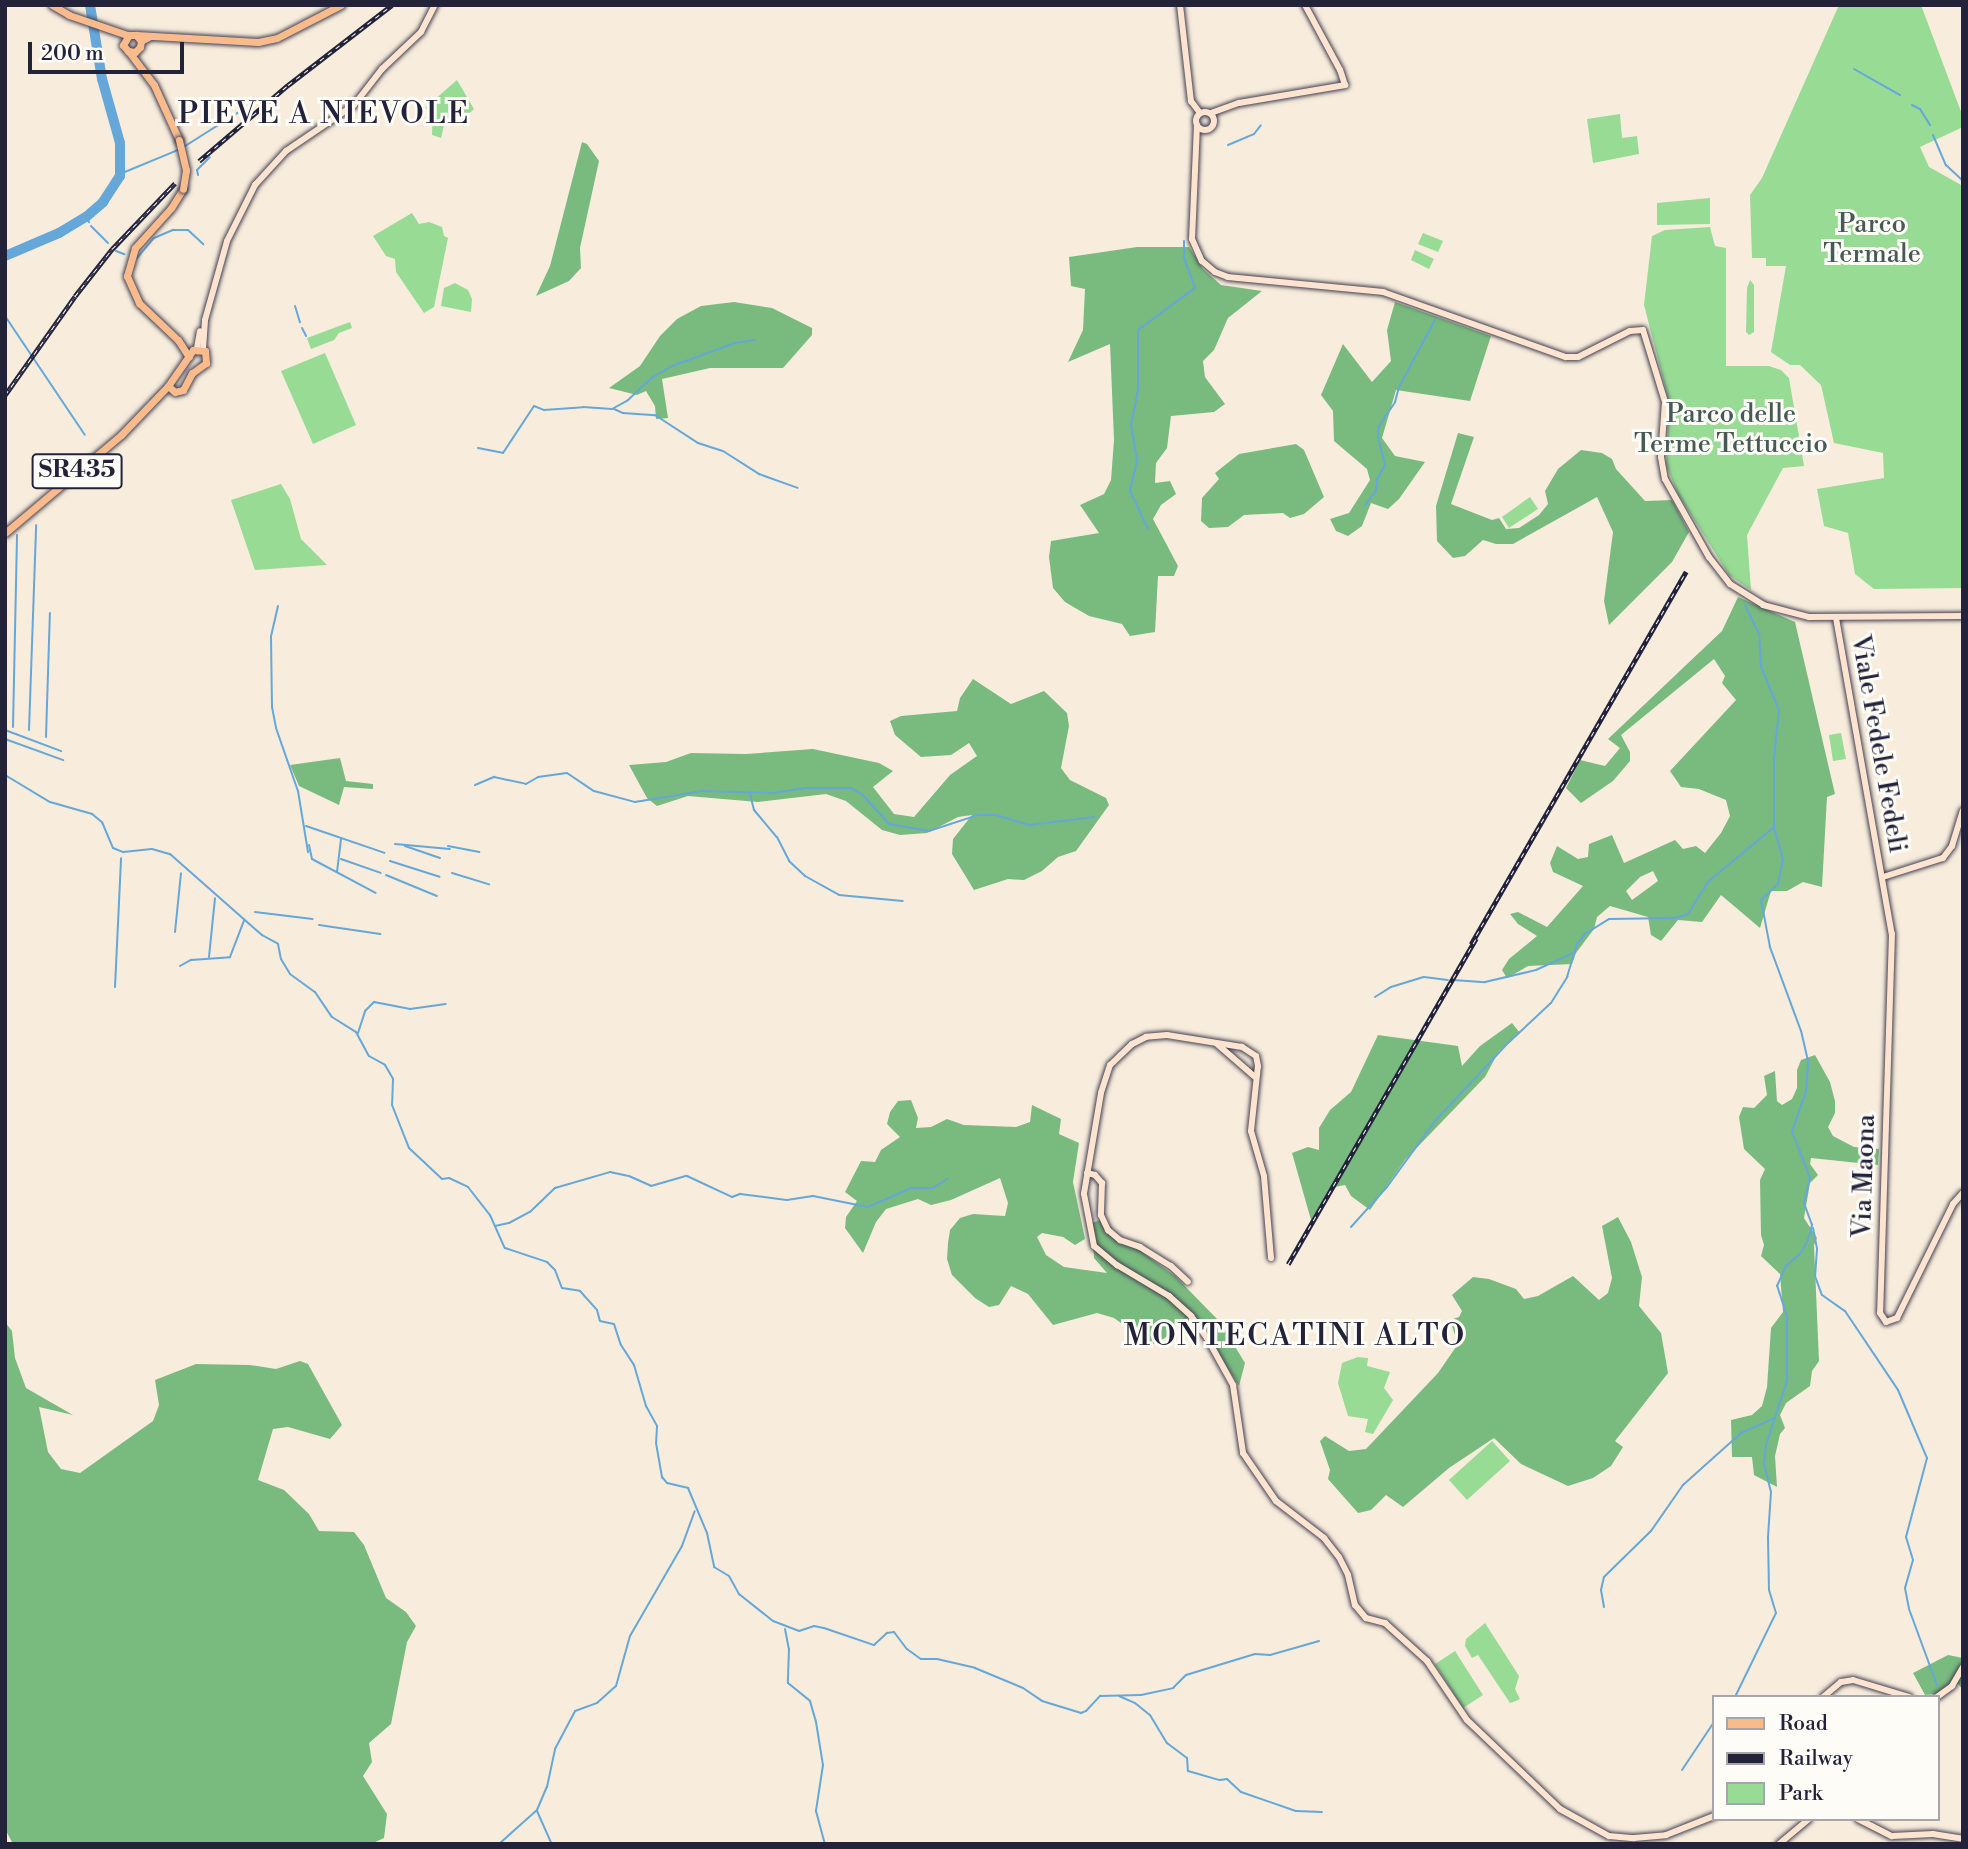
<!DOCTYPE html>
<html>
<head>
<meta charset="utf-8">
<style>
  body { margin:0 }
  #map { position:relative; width:1968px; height:1849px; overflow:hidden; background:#f8eddc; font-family:"Libre Bodoni",serif }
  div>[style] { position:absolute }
  .green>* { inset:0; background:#97db94 }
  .forest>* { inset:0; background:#79bb7e }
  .stream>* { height:2px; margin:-1px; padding:0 1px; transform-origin:1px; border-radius:1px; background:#65a7d9 }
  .river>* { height:10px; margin:-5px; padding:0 5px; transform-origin:5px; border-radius:5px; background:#65a7d9 }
  .roads { filter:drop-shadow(0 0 2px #424053) drop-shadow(0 0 2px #424053) }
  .secondary>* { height:6px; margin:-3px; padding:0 3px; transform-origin:3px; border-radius:3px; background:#fde4d1 }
  .secondary>.ring { margin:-3px; padding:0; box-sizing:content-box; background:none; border:6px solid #fde4d1; border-radius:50% }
  .primary>* { height:7px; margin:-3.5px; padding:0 3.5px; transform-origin:3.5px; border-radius:3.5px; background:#fabb8c }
  .rail>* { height:4.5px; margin-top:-2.25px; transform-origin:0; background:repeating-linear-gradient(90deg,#fdfcf7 0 5px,#22223b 0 10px); box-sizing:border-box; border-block:2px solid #22223b }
  .bridges { filter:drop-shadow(0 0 2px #424053) drop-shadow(0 0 2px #424053) }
  .primary-bridge>* { height:7px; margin:-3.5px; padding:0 3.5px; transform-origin:3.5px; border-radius:3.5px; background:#fabb8c }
  span { translate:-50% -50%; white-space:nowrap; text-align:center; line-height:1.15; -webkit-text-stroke:6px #fdfcf7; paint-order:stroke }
  .shield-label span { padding:2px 5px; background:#fdfcf7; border:2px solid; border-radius:5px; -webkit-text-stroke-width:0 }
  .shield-label { font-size:24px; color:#22223b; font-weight:700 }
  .park-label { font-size:26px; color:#455a56 }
  .street-label { font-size:26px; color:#22223b }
  .quarter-label { font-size:30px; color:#22223b; letter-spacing:2px }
  .frame { position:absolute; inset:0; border:7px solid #22223b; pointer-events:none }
  .legend { position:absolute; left:1712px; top:1695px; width:228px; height:126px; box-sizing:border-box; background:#fdfcf7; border:2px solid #a5a5ac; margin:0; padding:9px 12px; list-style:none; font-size:21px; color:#22223b }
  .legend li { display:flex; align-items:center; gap:14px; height:35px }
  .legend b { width:35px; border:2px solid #a5a5ac }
  .scale { position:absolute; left:28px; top:42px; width:156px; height:32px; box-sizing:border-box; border:4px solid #22223b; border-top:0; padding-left:9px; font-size:21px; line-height:24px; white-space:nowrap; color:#22223b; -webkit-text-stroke:5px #fdfcf7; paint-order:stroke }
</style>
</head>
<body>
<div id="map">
  <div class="green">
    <div style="clip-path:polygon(1839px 5px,1921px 5px,1963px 117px,1963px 127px,1920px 147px,1929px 167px,1963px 186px,1963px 588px,1874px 589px,1855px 574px,1848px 533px,1824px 526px,1817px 489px,1884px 478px,1883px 453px,1834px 443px,1821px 385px,1800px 365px,1790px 365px,1771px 352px,1786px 266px,1766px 266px,1766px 258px,1752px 258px,1750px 195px,1762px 178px)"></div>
    <div style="clip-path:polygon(457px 80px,474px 109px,460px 122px,446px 117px,441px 138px,432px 135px,433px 112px,425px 108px)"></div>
    <div style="clip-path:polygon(1620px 114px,1622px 138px,1637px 136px,1639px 154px,1593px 163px,1587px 119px)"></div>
    <div style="clip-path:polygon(1710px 198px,1710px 224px,1657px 225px,1657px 203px)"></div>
    <div style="clip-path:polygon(412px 213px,419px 224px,429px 222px,442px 227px,444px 236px,448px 238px,434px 307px,424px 313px,396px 272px,395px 259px,386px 256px,373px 236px)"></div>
    <div style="clip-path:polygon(1710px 227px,1715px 246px,1726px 248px,1726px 366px,1769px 366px,1781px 370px,1789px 378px,1804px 466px,1783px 468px,1747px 535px,1751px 590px,1729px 575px,1678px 494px,1666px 465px,1669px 402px,1644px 305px,1652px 236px,1665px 230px)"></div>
    <div style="clip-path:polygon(1423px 233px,1443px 241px,1438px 252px,1418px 244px)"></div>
    <div style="clip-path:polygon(1415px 250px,1434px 259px,1429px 269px,1411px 260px)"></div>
    <div style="clip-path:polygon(1750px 280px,1754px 285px,1754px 332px,1749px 335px,1746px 332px,1747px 288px)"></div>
    <div style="clip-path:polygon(455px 283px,468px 290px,472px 299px,471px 312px,441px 306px,444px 288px)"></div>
    <div style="clip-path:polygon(350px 322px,352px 328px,339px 333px,334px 340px,311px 349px,307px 338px)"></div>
    <div style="clip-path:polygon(325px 353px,356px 425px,313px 444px,281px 371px)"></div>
    <div style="clip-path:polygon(281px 484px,290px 499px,301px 539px,327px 565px,255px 570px,231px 500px)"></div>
    <div style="clip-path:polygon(1530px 497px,1538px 509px,1509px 528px,1502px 517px)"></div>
    <div style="clip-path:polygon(1841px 733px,1846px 759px,1833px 761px,1829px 735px)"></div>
    <div style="clip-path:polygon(1358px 1357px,1368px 1358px,1367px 1366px,1390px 1372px,1384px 1388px,1393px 1400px,1373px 1434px,1365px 1432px,1368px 1419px,1348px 1416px,1338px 1383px,1342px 1363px)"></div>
    <div style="clip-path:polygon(1492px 1441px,1510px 1461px,1467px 1500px,1449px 1480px)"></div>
    <div style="clip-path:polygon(1485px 1623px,1519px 1676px,1515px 1689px,1520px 1699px,1516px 1701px,1510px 1703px,1478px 1655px,1472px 1658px,1465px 1646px,1466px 1639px)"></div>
    <div style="clip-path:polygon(1455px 1651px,1483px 1695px,1463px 1708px,1435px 1664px)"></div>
  </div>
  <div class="forest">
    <div style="clip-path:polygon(582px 142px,587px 144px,599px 161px,580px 248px,581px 268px,569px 281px,536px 296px,550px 266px)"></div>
    <div style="clip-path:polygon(1137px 247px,1189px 247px,1203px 269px,1221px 285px,1262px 291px,1228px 318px,1214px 350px,1203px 361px,1205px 377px,1225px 404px,1214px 412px,1171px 416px,1167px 448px,1156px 463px,1155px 483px,1170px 481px,1176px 494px,1161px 505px,1153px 519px,1178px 566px,1174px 576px,1158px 576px,1155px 632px,1130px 636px,1122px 624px,1089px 616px,1065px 602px,1053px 588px,1049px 557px,1051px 541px,1099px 533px,1080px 505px,1104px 494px,1111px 480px,1114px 440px,1110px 344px,1068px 362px,1083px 330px,1085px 289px,1071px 286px,1069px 257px)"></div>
    <div style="clip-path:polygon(734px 302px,772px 308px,812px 328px,812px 335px,783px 368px,710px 368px,662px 379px,668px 418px,656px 419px,655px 406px,646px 391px,637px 395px,609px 388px,640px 366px,660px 336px,677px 319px,701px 306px)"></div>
    <div style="clip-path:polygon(1395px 302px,1491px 336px,1470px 401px,1396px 390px,1382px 438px,1395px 456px,1425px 462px,1399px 499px,1388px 509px,1371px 503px,1362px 526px,1348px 536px,1336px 531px,1330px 519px,1349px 513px,1370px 480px,1367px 469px,1334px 441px,1333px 411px,1321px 395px,1343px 344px,1372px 382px,1391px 361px,1387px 330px)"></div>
    <div style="clip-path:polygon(1458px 433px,1474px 437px,1451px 504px,1492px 520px,1499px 518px,1506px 529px,1519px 528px,1539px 515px,1548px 504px,1545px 491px,1558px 469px,1581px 450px,1602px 453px,1612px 459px,1616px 469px,1645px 501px,1672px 500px,1689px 532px,1672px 562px,1609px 625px,1604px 601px,1613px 532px,1597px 497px,1513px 544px,1496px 544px,1483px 540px,1465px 556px,1453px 558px,1437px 541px,1436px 506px)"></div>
    <div style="clip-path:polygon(1296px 444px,1304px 450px,1324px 497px,1304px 514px,1290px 518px,1283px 513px,1244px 515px,1228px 527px,1209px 528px,1201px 521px,1202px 498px,1219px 479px,1215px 473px,1239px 454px)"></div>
    <div style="clip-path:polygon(evenodd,1738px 597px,1795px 622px,1835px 794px,1827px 797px,1822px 887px,1803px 882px,1787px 891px,1771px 891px,1760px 928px,1721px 895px,1702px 922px,1678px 920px,1661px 941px,1651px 935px,1648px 917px,1610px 906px,1597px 917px,1594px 929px,1576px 953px,1572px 964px,1528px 966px,1507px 978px,1502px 970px,1509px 959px,1537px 936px,1518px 924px,1510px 914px,1518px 912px,1547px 927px,1583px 886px,1553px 872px,1550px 863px,1557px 846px,1578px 859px,1588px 857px,1589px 844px,1612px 835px,1624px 863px,1675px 840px,1683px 849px,1696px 846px,1705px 853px,1721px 833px,1730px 816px,1726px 800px,1699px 789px,1681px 787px,1670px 771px,1736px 700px,1722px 683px,1725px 676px,1714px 659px,1621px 735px,1630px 752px,1630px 761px,1613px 781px,1581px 803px,1566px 788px,1580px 760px,1605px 766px,1620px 748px,1608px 739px,1722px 631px,1738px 597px,1653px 871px,1658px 881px,1632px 900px,1626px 891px,1640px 877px,1653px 871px)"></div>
    <div style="clip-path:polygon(973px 679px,1011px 704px,1044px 691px,1067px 713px,1069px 726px,1061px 768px,1070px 780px,1106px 798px,1109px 805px,1076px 851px,1058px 857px,1042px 871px,1024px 880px,1008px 879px,974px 890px,952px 854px,953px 839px,972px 815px,958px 817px,927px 833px,900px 835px,882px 830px,846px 801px,826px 794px,758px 802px,688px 796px,657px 806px,647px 798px,629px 765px,666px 762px,691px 753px,746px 754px,813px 749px,879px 763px,893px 771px,873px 787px,894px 814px,914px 817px,950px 775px,977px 756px,969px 743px,951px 755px,921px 757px,895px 735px,890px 721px,901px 716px,957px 711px,960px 698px)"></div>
    <div style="clip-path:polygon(340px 758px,346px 781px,373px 784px,373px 789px,344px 787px,339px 805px,299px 786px,290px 765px)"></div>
    <div style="clip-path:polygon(1512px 1023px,1520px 1033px,1499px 1051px,1485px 1077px,1405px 1160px,1370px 1210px,1351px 1196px,1345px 1185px,1330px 1188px,1311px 1220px,1292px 1153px,1308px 1147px,1319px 1150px,1319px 1128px,1330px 1110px,1351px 1092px,1378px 1035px,1458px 1046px,1462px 1066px,1480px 1046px)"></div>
    <div style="clip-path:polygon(1815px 1055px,1830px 1082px,1835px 1101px,1835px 1113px,1828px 1127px,1833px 1136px,1854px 1147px,1879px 1149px,1878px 1165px,1811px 1158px,1810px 1164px,1818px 1175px,1810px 1183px,1804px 1218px,1817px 1238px,1814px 1245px,1819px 1361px,1812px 1371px,1810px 1386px,1786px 1403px,1780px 1415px,1785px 1428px,1780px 1434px,1775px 1456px,1777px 1487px,1754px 1475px,1752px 1457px,1732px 1457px,1731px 1420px,1752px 1415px,1762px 1406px,1767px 1387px,1771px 1328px,1783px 1312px,1780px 1274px,1761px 1256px,1764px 1245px,1761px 1235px,1760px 1180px,1765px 1169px,1744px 1149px,1739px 1117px,1743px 1107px,1754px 1108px,1767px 1095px,1764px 1076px,1775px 1071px,1777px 1101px,1782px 1105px,1792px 1099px,1797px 1088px,1797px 1070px,1801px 1060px)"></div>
    <div style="clip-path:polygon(911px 1100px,918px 1118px,916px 1128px,931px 1127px,947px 1119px,964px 1125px,1016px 1127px,1030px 1122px,1032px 1105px,1061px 1119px,1059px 1134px,1079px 1143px,1073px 1182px,1085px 1239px,1075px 1245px,1063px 1237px,1042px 1233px,1037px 1237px,1046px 1255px,1064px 1267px,1107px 1273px,1094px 1258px,1092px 1223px,1100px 1220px,1118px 1243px,1139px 1250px,1175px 1276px,1220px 1322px,1245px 1363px,1239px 1386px,1194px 1314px,1179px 1323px,1165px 1338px,1151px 1345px,1114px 1318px,1097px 1313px,1053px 1325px,1028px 1294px,1011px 1286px,999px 1305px,989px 1307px,975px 1298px,952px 1275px,947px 1259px,948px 1243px,950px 1230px,960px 1218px,973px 1214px,1005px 1216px,1008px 1203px,1000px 1178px,951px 1200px,931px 1205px,918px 1199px,886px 1209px,876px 1222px,863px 1253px,845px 1228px,846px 1217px,857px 1201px,845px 1192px,861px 1161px,875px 1162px,881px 1150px,900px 1137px,887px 1124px,890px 1112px,898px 1101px)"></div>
    <div style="clip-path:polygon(1618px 1217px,1631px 1242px,1642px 1277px,1639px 1306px,1661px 1333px,1668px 1373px,1615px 1441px,1623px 1447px,1611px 1466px,1593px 1478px,1568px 1486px,1521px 1464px,1494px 1438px,1449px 1468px,1403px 1507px,1386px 1495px,1371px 1510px,1358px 1513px,1328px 1479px,1330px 1470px,1320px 1441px,1325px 1436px,1349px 1451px,1366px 1449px,1438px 1373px,1458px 1344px,1450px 1320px,1459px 1317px,1462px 1311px,1452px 1295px,1473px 1277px,1489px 1279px,1516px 1289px,1524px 1299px,1538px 1296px,1573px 1276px,1599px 1300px,1608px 1293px,1612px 1278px,1602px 1226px)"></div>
    <div style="clip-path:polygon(5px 1322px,12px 1331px,15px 1358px,26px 1388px,73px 1415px,39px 1407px,48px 1452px,61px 1469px,80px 1473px,153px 1421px,159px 1405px,155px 1380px,196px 1364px,250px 1365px,276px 1369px,300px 1361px,308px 1364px,342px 1425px,330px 1439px,288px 1427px,273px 1429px,258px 1480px,284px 1490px,309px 1514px,319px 1531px,354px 1532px,364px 1545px,386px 1598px,406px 1612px,416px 1626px,407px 1642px,391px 1724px,369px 1743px,372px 1762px,363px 1776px,387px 1814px,384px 1838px,371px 1844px,12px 1842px,5px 1829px)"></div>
    <div style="clip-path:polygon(1948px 1655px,1963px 1658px,1963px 1690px,1958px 1684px,1948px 1685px,1936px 1694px,1925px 1695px,1913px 1673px)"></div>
  </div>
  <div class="stream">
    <div style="left:1854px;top:69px;width:53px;rotate:29.5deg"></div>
    <div style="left:1912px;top:105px;width:9px;rotate:27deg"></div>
    <div style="left:1920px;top:109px;width:19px;rotate:58deg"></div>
    <div style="left:1933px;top:135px;width:33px;rotate:67deg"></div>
    <div style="left:1946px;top:165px;width:23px;rotate:43deg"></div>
    <div style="left:1228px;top:145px;width:28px;rotate:-23deg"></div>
    <div style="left:1254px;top:134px;width:11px;rotate:-52deg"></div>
    <div style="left:182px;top:148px;width:67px;rotate:-32.3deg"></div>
    <div style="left:120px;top:174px;width:63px;rotate:-22.5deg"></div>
    <div style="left:198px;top:175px;width:5px;rotate:-101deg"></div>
    <div style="left:197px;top:170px;width:18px;rotate:-45deg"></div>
    <div style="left:86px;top:217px;width:6px;rotate:59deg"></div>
    <div style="left:91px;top:226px;width:24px;rotate:45deg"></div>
    <div style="left:116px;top:251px;width:9px;rotate:21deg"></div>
    <div style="left:137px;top:258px;width:26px;rotate:-50deg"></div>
    <div style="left:154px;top:238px;width:21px;rotate:-23deg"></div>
    <div style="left:173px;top:230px;width:15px"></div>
    <div style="left:188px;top:230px;width:21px;rotate:43deg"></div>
    <div style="left:295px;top:306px;width:17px;rotate:73deg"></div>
    <div style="left:5px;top:316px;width:143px;rotate:56.1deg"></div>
    <div style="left:302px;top:328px;width:9px;rotate:63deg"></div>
    <div style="left:614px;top:409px;width:10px;rotate:24deg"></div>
    <div style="left:623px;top:413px;width:32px;rotate:4deg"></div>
    <div style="left:655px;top:415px;width:51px;rotate:33.1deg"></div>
    <div style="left:698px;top:443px;width:26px;rotate:18deg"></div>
    <div style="left:723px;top:451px;width:43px;rotate:32.6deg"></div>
    <div style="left:759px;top:474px;width:41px;rotate:19.7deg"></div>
    <div style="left:478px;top:448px;width:25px;rotate:11deg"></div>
    <div style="left:503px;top:453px;width:56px;rotate:-56.6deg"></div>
    <div style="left:534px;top:406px;width:11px;rotate:22deg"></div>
    <div style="left:544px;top:410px;width:39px;rotate:-4deg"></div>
    <div style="left:583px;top:407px;width:29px;rotate:4deg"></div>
    <div style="left:612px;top:409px;width:18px;rotate:-29deg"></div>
    <div style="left:628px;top:400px;width:34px;rotate:-43deg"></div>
    <div style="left:653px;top:377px;width:22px;rotate:-30deg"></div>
    <div style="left:672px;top:366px;width:67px;rotate:-20.1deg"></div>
    <div style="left:735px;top:343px;width:20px;rotate:-9deg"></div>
    <div style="left:1365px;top:505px;width:18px;rotate:-52deg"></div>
    <div style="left:1376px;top:491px;width:12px;rotate:-85deg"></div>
    <div style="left:1377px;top:479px;width:16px;rotate:-60deg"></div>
    <div style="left:1385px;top:465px;width:29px;rotate:-104deg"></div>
    <div style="left:1378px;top:437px;width:11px;rotate:-85deg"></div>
    <div style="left:1379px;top:426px;width:29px;rotate:-56deg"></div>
    <div style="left:1395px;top:402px;width:16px;rotate:-75deg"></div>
    <div style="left:1399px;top:387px;width:76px;rotate:-61.8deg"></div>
    <div style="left:1148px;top:529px;width:42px;rotate:-115.3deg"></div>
    <div style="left:1130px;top:491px;width:32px;rotate:-77deg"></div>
    <div style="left:1137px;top:460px;width:35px;rotate:-100deg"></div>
    <div style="left:1131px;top:426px;width:37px;rotate:-79deg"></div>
    <div style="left:1138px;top:390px;width:60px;rotate:-90deg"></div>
    <div style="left:1138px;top:330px;width:71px;rotate:-36.4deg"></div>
    <div style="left:1195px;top:288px;width:33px;rotate:-110deg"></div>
    <div style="left:1184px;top:257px;width:16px;rotate:-90deg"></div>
    <div style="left:278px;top:606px;width:31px;rotate:103deg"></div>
    <div style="left:271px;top:636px;width:71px;rotate:89.2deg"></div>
    <div style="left:272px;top:707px;width:21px;rotate:79deg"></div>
    <div style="left:276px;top:728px;width:67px;rotate:70.8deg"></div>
    <div style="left:298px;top:791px;width:62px;rotate:80.7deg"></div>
    <div style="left:13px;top:727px;width:192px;rotate:-88.8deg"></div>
    <div style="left:5px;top:730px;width:60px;rotate:20.6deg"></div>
    <div style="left:29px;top:730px;width:205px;rotate:-88deg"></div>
    <div style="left:46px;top:737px;width:124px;rotate:-88.2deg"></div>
    <div style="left:5px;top:739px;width:62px;rotate:19.9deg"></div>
    <div style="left:5px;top:775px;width:52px;rotate:31deg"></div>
    <div style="left:50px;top:802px;width:44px;rotate:15.9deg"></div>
    <div style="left:92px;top:814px;width:13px;rotate:39deg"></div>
    <div style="left:102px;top:822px;width:28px;rotate:67deg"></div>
    <div style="left:113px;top:848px;width:11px;rotate:22deg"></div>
    <div style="left:123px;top:852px;width:29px;rotate:-6deg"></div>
    <div style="left:152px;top:849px;width:19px;rotate:16deg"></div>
    <div style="left:170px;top:854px;width:123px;rotate:41.4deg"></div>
    <div style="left:262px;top:935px;width:18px;rotate:29deg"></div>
    <div style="left:278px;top:944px;width:15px;rotate:79deg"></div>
    <div style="left:281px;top:959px;width:17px;rotate:59deg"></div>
    <div style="left:290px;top:974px;width:31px;rotate:36deg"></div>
    <div style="left:315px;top:992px;width:30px;rotate:56deg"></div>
    <div style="left:332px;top:1017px;width:28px;rotate:32deg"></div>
    <div style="left:356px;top:1032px;width:27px;rotate:62deg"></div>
    <div style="left:369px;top:1056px;width:18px;rotate:29deg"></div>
    <div style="left:385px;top:1065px;width:16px;rotate:60deg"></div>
    <div style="left:393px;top:1079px;width:26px;rotate:92deg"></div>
    <div style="left:392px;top:1105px;width:46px;rotate:68.4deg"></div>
    <div style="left:409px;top:1148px;width:45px;rotate:43.2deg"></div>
    <div style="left:442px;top:1179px;width:7px;rotate:-8deg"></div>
    <div style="left:449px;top:1178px;width:21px;rotate:25deg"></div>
    <div style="left:468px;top:1187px;width:36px;rotate:52deg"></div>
    <div style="left:490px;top:1215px;width:36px;rotate:66deg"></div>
    <div style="left:505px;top:1248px;width:44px;rotate:18.4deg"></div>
    <div style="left:547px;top:1262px;width:11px;rotate:45deg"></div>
    <div style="left:555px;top:1270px;width:19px;rotate:69deg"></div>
    <div style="left:562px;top:1288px;width:18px;rotate:9deg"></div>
    <div style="left:580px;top:1291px;width:25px;rotate:48deg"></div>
    <div style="left:597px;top:1310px;width:11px;rotate:75deg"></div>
    <div style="left:600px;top:1321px;width:14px;rotate:12deg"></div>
    <div style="left:614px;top:1324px;width:22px;rotate:72deg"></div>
    <div style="left:621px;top:1345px;width:24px;rotate:57deg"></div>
    <div style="left:634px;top:1365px;width:43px;rotate:73.7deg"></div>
    <div style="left:646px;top:1406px;width:23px;rotate:61deg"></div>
    <div style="left:657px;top:1426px;width:17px;rotate:93deg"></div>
    <div style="left:656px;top:1443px;width:35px;rotate:80deg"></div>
    <div style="left:662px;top:1477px;width:8px;rotate:50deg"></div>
    <div style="left:667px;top:1483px;width:22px;rotate:13deg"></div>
    <div style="left:688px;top:1488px;width:49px;rotate:67.1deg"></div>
    <div style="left:707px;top:1533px;width:35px;rotate:78deg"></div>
    <div style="left:714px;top:1567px;width:17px;rotate:31deg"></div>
    <div style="left:729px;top:1576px;width:21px;rotate:61deg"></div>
    <div style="left:739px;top:1594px;width:43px;rotate:38.5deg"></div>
    <div style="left:773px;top:1621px;width:28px;rotate:21deg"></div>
    <div style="left:799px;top:1631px;width:16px;rotate:-18deg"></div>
    <div style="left:814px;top:1626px;width:10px;rotate:11deg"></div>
    <div style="left:824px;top:1628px;width:53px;rotate:18.8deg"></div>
    <div style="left:874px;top:1645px;width:18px;rotate:-43deg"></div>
    <div style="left:887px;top:1633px;width:7px;rotate:-8deg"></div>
    <div style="left:894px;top:1632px;width:21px;rotate:53deg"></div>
    <div style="left:907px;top:1649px;width:17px;rotate:36deg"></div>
    <div style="left:921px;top:1659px;width:16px"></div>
    <div style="left:937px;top:1659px;width:39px;rotate:13deg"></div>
    <div style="left:975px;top:1668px;width:52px;rotate:22.6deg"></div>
    <div style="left:1023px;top:1688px;width:23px;rotate:34deg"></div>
    <div style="left:1042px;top:1701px;width:41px;rotate:17.1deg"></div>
    <div style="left:1081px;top:1713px;width:5px;rotate:-22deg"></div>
    <div style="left:1086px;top:1711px;width:21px;rotate:-47deg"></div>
    <div style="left:1100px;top:1696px;width:41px;rotate:-1.4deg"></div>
    <div style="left:1141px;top:1695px;width:33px;rotate:-12deg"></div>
    <div style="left:1173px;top:1688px;width:18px;rotate:-45deg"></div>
    <div style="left:1186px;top:1675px;width:72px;rotate:-16.9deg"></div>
    <div style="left:1255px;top:1654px;width:15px;rotate:4deg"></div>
    <div style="left:1270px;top:1655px;width:51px;rotate:-15.9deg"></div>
    <div style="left:475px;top:785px;width:21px;rotate:-23deg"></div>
    <div style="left:494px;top:777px;width:33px;rotate:12deg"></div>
    <div style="left:526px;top:784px;width:14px;rotate:-30deg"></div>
    <div style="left:538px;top:777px;width:29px;rotate:-8deg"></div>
    <div style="left:567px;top:773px;width:32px;rotate:34deg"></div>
    <div style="left:594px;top:791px;width:42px;rotate:15deg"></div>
    <div style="left:635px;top:802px;width:68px;rotate:-9.3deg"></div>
    <div style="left:702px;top:791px;width:72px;rotate:1.6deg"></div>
    <div style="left:774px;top:793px;width:30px;rotate:-9deg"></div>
    <div style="left:804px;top:788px;width:47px"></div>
    <div style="left:851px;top:788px;width:13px;rotate:29deg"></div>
    <div style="left:862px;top:794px;width:40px;rotate:48deg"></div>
    <div style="left:889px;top:824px;width:41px;rotate:9.9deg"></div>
    <div style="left:929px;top:831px;width:52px;rotate:-18.1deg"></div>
    <div style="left:978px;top:815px;width:18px"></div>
    <div style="left:996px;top:815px;width:34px;rotate:17deg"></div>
    <div style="left:1029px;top:825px;width:66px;rotate:-6.9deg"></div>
    <div style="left:750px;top:794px;width:16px;rotate:76deg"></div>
    <div style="left:754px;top:810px;width:35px;rotate:50deg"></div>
    <div style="left:777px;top:837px;width:27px;rotate:63deg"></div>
    <div style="left:789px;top:861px;width:22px;rotate:43deg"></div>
    <div style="left:805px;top:876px;width:39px;rotate:29deg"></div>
    <div style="left:839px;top:895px;width:64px;rotate:5.4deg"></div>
    <div style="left:306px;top:826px;width:83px;rotate:18.9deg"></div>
    <div style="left:395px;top:844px;width:55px;rotate:5.2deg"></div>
    <div style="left:309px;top:845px;width:14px;rotate:78deg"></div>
    <div style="left:312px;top:859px;width:72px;rotate:28deg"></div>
    <div style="left:405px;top:846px;width:37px;rotate:19deg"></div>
    <div style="left:448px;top:846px;width:32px;rotate:11deg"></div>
    <div style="left:341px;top:859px;width:42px;rotate:19.3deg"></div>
    <div style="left:390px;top:861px;width:52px;rotate:17.7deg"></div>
    <div style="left:337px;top:872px;width:33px;rotate:-83deg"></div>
    <div style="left:452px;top:873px;width:39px;rotate:17deg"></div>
    <div style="left:386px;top:875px;width:55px;rotate:22.4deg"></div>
    <div style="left:255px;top:912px;width:58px;rotate:6.9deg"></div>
    <div style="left:319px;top:925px;width:62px;rotate:8.4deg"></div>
    <div style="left:175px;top:932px;width:59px;rotate:-84.2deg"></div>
    <div style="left:209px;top:957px;width:59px;rotate:-84.2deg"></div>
    <div style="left:180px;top:966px;width:13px;rotate:-29deg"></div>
    <div style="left:191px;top:960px;width:39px;rotate:-4deg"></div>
    <div style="left:230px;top:957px;width:40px;rotate:-69deg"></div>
    <div style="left:1453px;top:980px;width:32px;rotate:4deg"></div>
    <div style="left:1485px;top:982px;width:52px;rotate:-13.2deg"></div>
    <div style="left:1536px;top:970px;width:41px;rotate:-24.7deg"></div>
    <div style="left:115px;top:987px;width:129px;rotate:-87.3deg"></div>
    <div style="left:1375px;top:997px;width:19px;rotate:-32deg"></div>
    <div style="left:1391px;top:987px;width:34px;rotate:-17deg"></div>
    <div style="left:1424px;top:977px;width:24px;rotate:7deg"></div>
    <div style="left:358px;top:1033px;width:23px;rotate:-72deg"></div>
    <div style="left:365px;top:1011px;width:13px;rotate:-45deg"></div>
    <div style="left:374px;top:1002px;width:37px;rotate:11deg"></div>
    <div style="left:410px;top:1009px;width:36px;rotate:-8deg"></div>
    <div style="left:495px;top:1226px;width:14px;rotate:-12deg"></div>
    <div style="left:509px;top:1223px;width:24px;rotate:-28deg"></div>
    <div style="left:530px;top:1212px;width:35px;rotate:-44deg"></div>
    <div style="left:555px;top:1188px;width:57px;rotate:-16.2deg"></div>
    <div style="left:610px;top:1172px;width:19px;rotate:12deg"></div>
    <div style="left:629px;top:1176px;width:24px;rotate:24deg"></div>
    <div style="left:651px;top:1186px;width:37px;rotate:-16deg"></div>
    <div style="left:687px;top:1176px;width:50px;rotate:25deg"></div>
    <div style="left:732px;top:1197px;width:9px;rotate:-21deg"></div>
    <div style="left:740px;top:1194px;width:47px;rotate:7.3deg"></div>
    <div style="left:787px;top:1200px;width:26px;rotate:-9deg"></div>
    <div style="left:813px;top:1196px;width:56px;rotate:11.3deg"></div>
    <div style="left:868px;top:1207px;width:47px;rotate:-23.8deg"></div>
    <div style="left:911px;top:1188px;width:22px"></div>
    <div style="left:933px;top:1188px;width:17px;rotate:-33deg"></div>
    <div style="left:1351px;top:1227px;width:54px;rotate:-48deg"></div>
    <div style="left:1387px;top:1187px;width:82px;rotate:-54deg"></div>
    <div style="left:1435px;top:1121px;width:105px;rotate:-46.9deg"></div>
    <div style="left:1507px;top:1044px;width:60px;rotate:-43deg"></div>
    <div style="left:1551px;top:1003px;width:31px;rotate:-58deg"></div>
    <div style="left:1567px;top:977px;width:34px;rotate:-73deg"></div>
    <div style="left:1577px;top:944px;width:13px;rotate:-51deg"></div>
    <div style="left:1585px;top:934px;width:28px;rotate:-32deg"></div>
    <div style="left:1609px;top:919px;width:67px;rotate:-0.9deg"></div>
    <div style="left:1676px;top:918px;width:13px;rotate:-18deg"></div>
    <div style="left:1688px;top:914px;width:39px;rotate:-58deg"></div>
    <div style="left:1709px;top:881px;width:83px;rotate:-39.6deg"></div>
    <div style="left:1813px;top:1228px;width:21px;rotate:79deg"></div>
    <div style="left:1817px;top:1249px;width:27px;rotate:94deg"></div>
    <div style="left:1815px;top:1276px;width:20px;rotate:70deg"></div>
    <div style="left:1822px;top:1295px;width:28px;rotate:35deg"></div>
    <div style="left:1845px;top:1311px;width:95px;rotate:56.1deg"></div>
    <div style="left:1898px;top:1390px;width:74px;rotate:66.9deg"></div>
    <div style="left:1927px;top:1458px;width:82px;rotate:104.9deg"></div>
    <div style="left:1906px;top:1537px;width:24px;rotate:73deg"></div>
    <div style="left:1913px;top:1560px;width:29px;rotate:106deg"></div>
    <div style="left:1905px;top:1588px;width:21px;rotate:79deg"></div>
    <div style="left:1909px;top:1609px;width:81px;rotate:69.8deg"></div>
    <div style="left:1604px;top:1607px;width:17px;rotate:-100deg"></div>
    <div style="left:1601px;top:1590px;width:13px;rotate:-77deg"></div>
    <div style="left:1604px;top:1577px;width:66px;rotate:-44.4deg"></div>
    <div style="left:1651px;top:1531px;width:56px;rotate:-55.2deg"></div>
    <div style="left:1683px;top:1485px;width:78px;rotate:-41.9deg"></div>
    <div style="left:1741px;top:1433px;width:37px;rotate:-24deg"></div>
    <div style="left:785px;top:1629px;width:20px;rotate:79deg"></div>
    <div style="left:789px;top:1649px;width:34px;rotate:92deg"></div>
    <div style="left:788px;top:1683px;width:28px;rotate:39deg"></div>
    <div style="left:810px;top:1701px;width:22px;rotate:74deg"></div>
    <div style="left:816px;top:1722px;width:44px;rotate:80.8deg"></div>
    <div style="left:823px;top:1765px;width:47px;rotate:98.7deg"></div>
    <div style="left:816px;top:1811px;width:34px;rotate:75deg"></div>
    <div style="left:1119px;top:1696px;width:17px;rotate:24deg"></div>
    <div style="left:1135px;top:1703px;width:19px;rotate:39deg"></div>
    <div style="left:1150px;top:1715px;width:33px;rotate:59deg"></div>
    <div style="left:1167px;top:1743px;width:25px;rotate:37deg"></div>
    <div style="left:1187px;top:1758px;width:13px;rotate:86deg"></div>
    <div style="left:1188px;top:1771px;width:33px;rotate:16deg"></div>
    <div style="left:1220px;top:1780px;width:7px;rotate:-8deg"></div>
    <div style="left:1227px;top:1779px;width:19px;rotate:43deg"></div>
    <div style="left:1241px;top:1792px;width:58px;rotate:19.1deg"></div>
    <div style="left:1296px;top:1811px;width:26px;rotate:2deg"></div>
    <div style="left:1735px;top:1697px;width:93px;rotate:-64deg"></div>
    <div style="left:1776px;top:1613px;width:24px;rotate:-107deg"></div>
    <div style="left:1769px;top:1590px;width:53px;rotate:-91.1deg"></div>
    <div style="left:1768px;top:1537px;width:45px;rotate:-86.2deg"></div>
    <div style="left:1771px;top:1492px;width:30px;rotate:-104deg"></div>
    <div style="left:1764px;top:1463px;width:18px;rotate:-84deg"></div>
    <div style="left:1766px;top:1445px;width:67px;rotate:-71.8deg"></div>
    <div style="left:1787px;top:1381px;width:65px;rotate:-90deg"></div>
    <div style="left:1787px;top:1316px;width:32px;rotate:-108deg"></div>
    <div style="left:1777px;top:1286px;width:22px;rotate:-66deg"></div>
    <div style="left:1786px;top:1266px;width:18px;rotate:-41deg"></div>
    <div style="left:1800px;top:1254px;width:16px;rotate:-60deg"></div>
    <div style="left:1808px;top:1240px;width:16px;rotate:-75deg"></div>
    <div style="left:1812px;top:1225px;width:23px;rotate:-110deg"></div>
    <div style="left:1804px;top:1203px;width:26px;rotate:-77deg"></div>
    <div style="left:1810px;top:1178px;width:50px;rotate:-111deg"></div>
    <div style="left:1792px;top:1131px;width:41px;rotate:-70.3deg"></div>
    <div style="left:1806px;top:1092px;width:31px;rotate:-86deg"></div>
    <div style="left:1808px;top:1061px;width:31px;rotate:-103deg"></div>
    <div style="left:1801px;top:1031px;width:90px;rotate:-110.3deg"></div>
    <div style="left:1770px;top:947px;width:48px;rotate:-100.8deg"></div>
    <div style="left:1761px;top:900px;width:23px;rotate:-43deg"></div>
    <div style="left:1778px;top:884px;width:25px;rotate:-79deg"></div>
    <div style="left:1783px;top:859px;width:33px;rotate:-106deg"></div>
    <div style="left:1774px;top:827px;width:69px;rotate:-90deg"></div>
    <div style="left:1774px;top:758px;width:48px;rotate:-84.1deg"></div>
    <div style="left:1779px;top:710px;width:47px;rotate:-112.7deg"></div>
    <div style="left:1761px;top:667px;width:33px;rotate:-93deg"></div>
    <div style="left:1759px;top:634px;width:32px;rotate:-116deg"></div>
    <div style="left:1682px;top:1770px;width:58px;rotate:-56.3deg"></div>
    <div style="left:537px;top:1811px;width:36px;rotate:66deg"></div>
    <div style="left:499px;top:1844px;width:51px;rotate:-41.8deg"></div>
    <div style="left:537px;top:1810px;width:25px;rotate:-67deg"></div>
    <div style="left:547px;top:1787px;width:39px;rotate:-78deg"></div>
    <div style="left:555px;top:1749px;width:43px;rotate:-62.2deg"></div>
    <div style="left:575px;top:1711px;width:23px;rotate:-20deg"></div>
    <div style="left:597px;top:1703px;width:25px;rotate:-42deg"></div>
    <div style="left:616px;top:1686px;width:52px;rotate:-74.4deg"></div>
    <div style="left:630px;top:1636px;width:104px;rotate:-60deg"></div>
    <div style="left:682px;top:1546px;width:37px;rotate:-70deg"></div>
  </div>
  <div class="river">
    <div style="left:5px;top:256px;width:59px;rotate:-23.1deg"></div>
    <div style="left:59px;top:233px;width:31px;rotate:-31deg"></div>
    <div style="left:86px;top:217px;width:23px;rotate:-41deg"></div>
    <div style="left:103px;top:202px;width:31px;rotate:-57deg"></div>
    <div style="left:120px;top:176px;width:33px;rotate:-90deg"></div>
    <div style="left:120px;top:143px;width:66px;rotate:-105.7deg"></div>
    <div style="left:102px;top:79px;width:75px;rotate:-99.2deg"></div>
  </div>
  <div class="roads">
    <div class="secondary">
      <div style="left:1180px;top:5px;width:97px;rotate:83.5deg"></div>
      <div style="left:1191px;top:101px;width:15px;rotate:53deg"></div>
      <div class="ring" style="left:1196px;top:112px;width:12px;height:12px"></div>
      <div style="left:1211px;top:113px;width:30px;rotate:-20deg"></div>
      <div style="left:1239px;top:103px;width:108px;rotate:-9.6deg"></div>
      <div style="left:1345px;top:85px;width:16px;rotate:-108deg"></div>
      <div style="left:1340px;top:70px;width:74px;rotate:-118.3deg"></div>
      <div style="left:1197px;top:125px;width:114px;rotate:92.5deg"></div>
      <div style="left:1192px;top:239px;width:24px;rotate:66deg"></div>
      <div style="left:1202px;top:261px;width:17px;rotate:40deg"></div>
      <div style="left:1215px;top:272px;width:14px;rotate:21deg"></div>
      <div style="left:1228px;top:277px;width:156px;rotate:5.5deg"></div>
      <div style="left:1383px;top:292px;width:194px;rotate:19.6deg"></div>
      <div style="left:1566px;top:357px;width:12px"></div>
      <div style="left:1578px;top:357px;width:58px;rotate:-26.6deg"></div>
      <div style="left:1630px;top:331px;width:13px;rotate:-4deg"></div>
      <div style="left:1643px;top:330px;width:75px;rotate:73deg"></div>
      <div style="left:1665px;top:402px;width:55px;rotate:94.2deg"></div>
      <div style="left:1661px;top:457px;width:22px;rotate:80deg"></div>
      <div style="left:1665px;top:479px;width:90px;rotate:60.6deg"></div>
      <div style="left:1709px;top:557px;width:34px;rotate:52deg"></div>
      <div style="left:1730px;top:584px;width:39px;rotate:32deg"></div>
      <div style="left:1763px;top:605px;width:48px;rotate:14.6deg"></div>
      <div style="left:1809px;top:617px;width:154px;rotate:-0.4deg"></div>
      <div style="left:197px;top:348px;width:17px;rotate:-80deg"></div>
      <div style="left:203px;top:349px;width:29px;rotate:-86deg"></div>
      <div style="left:205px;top:320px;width:82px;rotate:-74.4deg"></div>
      <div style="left:227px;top:241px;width:63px;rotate:-63.4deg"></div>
      <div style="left:255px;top:185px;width:46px;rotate:-47.6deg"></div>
      <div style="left:286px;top:151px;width:82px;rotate:-34.1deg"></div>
      <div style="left:354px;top:105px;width:46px;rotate:-52.1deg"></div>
      <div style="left:382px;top:69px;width:54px;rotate:-43.5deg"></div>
      <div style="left:421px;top:32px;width:30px;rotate:-63deg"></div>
      <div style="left:1836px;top:618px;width:321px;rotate:80deg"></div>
      <div style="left:1892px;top:934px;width:379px;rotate:91.8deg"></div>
      <div style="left:1880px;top:1313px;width:11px;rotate:56deg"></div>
      <div style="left:1886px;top:1322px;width:12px;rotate:-20deg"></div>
      <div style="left:1897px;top:1318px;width:127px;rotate:-63.8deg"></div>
      <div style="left:1953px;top:1204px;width:15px;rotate:-48deg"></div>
      <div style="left:1883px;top:877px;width:63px;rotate:-17.6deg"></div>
      <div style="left:1943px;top:858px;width:15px;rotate:-53deg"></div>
      <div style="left:1952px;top:846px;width:37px;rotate:-73deg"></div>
      <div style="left:1217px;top:1044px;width:50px;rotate:41deg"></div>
      <div style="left:1087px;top:1173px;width:8px;rotate:14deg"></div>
      <div style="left:1095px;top:1175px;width:11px;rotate:49deg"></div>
      <div style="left:1102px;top:1183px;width:32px;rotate:92deg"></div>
      <div style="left:1101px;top:1215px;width:17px;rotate:65deg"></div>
      <div style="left:1108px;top:1230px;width:16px;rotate:40deg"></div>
      <div style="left:1120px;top:1240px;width:21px;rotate:19deg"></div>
      <div style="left:1140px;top:1247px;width:36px;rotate:32deg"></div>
      <div style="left:1171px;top:1266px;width:23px;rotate:43deg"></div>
      <div style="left:1271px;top:1258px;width:82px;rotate:-94.9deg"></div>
      <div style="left:1264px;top:1176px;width:47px;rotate:-106.1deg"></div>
      <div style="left:1251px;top:1131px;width:65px;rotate:-83.9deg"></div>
      <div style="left:1258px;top:1066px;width:10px;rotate:-101deg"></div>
      <div style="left:1256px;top:1056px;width:17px;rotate:-147deg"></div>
      <div style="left:1242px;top:1047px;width:76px;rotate:-170.9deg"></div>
      <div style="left:1167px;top:1035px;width:21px;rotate:175deg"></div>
      <div style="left:1146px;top:1037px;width:16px;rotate:153deg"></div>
      <div style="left:1132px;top:1044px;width:30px;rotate:136deg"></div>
      <div style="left:1110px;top:1065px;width:29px;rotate:108deg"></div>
      <div style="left:1101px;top:1093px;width:102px;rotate:99.6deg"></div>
      <div style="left:1084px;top:1194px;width:53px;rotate:79.1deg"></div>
      <div style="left:1094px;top:1246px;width:30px;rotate:40deg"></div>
      <div style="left:1117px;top:1265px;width:61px;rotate:30.8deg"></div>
      <div style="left:1169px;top:1296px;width:30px;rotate:42deg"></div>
      <div style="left:1191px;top:1316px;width:27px;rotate:54deg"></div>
      <div style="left:1207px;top:1338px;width:54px;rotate:61deg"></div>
      <div style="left:1233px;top:1385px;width:69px;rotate:81.6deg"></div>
      <div style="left:1243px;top:1453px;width:58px;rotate:55.5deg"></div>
      <div style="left:1276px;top:1501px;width:61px;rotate:37.6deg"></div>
      <div style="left:1324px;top:1538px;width:24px;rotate:52deg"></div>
      <div style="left:1339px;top:1557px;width:20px;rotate:63deg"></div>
      <div style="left:1348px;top:1575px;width:31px;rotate:77deg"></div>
      <div style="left:1355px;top:1605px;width:17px;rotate:50deg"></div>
      <div style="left:1366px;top:1618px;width:20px;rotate:15deg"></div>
      <div style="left:1385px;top:1623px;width:57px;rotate:42.1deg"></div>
      <div style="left:1427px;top:1661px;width:71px;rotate:55.9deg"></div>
      <div style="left:1467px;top:1720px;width:129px;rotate:43.7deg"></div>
      <div style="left:1560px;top:1809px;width:56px;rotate:28.9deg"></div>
      <div style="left:1609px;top:1836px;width:25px;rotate:5deg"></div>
      <div style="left:1634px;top:1838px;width:32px;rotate:-5deg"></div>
      <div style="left:1666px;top:1835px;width:52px;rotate:-21.6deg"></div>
      <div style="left:1823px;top:1697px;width:23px;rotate:-40deg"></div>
      <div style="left:1841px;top:1682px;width:12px;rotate:-9deg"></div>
      <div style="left:1853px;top:1680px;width:59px;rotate:16.9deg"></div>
      <div style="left:1937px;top:1697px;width:19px;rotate:-36deg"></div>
      <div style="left:1952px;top:1686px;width:22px;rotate:-60deg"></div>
      <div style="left:1858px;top:1819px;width:38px;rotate:27deg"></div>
      <div style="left:1892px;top:1836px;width:41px;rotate:-2.8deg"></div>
      <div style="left:1933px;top:1834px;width:30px;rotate:9deg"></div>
      <div style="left:1779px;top:1844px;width:39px;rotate:-40deg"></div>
    </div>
    <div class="primary">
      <div style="left:52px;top:5px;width:20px;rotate:30deg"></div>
      <div style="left:69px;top:15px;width:61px;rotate:19deg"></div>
      <div style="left:136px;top:35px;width:122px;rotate:3.3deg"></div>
      <div style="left:258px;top:42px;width:19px;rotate:-12deg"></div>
      <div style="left:277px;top:38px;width:72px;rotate:-27.3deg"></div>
      <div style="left:141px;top:41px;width:8px;rotate:-130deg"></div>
      <div style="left:136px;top:35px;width:7px;rotate:180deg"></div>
      <div style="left:129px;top:35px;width:12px;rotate:121deg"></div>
      <div style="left:123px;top:45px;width:8px;rotate:50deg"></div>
      <div style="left:128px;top:51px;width:7px;rotate:8deg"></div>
      <div style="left:135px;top:52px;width:7px;rotate:-45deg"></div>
      <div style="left:140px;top:47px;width:6px;rotate:-81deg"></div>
      <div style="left:141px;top:41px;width:10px;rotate:-29deg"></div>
      <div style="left:129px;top:52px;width:41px;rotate:52.9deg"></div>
      <div style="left:154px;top:85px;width:60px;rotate:65.6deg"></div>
      <div style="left:183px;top:189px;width:22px;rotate:122deg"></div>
      <div style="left:171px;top:208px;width:54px;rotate:132deg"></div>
      <div style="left:135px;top:248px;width:29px;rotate:106deg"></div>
      <div style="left:127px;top:276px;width:30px;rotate:66deg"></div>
      <div style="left:139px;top:303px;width:54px;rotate:43.5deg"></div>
      <div style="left:178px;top:340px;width:20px;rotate:57deg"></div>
      <div style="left:5px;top:533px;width:152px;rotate:-40.2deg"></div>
      <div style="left:121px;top:435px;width:68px;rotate:-46.2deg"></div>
      <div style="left:168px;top:386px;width:44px;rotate:-55.2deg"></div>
      <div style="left:193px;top:350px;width:12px;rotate:5deg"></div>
      <div style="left:205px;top:351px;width:12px;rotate:85deg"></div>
      <div style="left:206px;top:363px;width:17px;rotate:144deg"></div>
      <div style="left:192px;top:373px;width:19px;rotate:118deg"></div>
      <div style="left:183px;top:390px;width:8px;rotate:166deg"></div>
      <div style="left:175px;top:392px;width:9px;rotate:-139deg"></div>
    </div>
  </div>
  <div class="rail">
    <div style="left:199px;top:161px;width:117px;rotate:-40.5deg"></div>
    <div style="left:288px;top:85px;width:131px;rotate:-37.6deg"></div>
    <div style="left:5px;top:395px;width:121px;rotate:-54.7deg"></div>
    <div style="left:75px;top:296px;width:60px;rotate:-51.8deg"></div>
    <div style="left:112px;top:249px;width:91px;rotate:-46.3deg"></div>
    <div style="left:1471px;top:944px;width:430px;rotate:-60deg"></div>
    <div style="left:1288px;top:1264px;width:376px;rotate:-60deg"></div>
  </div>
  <div class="bridges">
    <div class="primary-bridge">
      <div style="left:179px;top:140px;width:31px;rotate:77deg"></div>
      <div style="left:186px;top:170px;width:19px;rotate:99deg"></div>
    </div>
  </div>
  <div class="shield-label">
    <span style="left:77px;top:471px">SR435</span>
  </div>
  <div class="park-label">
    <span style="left:1872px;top:240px">Parco<br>Termale</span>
    <span style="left:1731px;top:430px">Parco delle<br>Terme Tettuccio</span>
  </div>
  <div class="street-label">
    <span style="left:1878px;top:744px;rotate:80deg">Viale Fedele Fedeli</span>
    <span style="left:1865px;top:1176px;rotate:-88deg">Via Maona</span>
  </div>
  <div class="quarter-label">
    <span style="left:324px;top:114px">PIEVE A NIEVOLE</span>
    <span style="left:1295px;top:1336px">MONTECATINI ALTO</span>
  </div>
  <div class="frame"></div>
  <ul class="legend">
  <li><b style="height:9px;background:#fabb8c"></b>Road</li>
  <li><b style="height:9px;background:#22223b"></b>Railway</li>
  <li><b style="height:19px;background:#97db94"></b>Park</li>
  </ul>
  <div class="scale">200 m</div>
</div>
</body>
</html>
